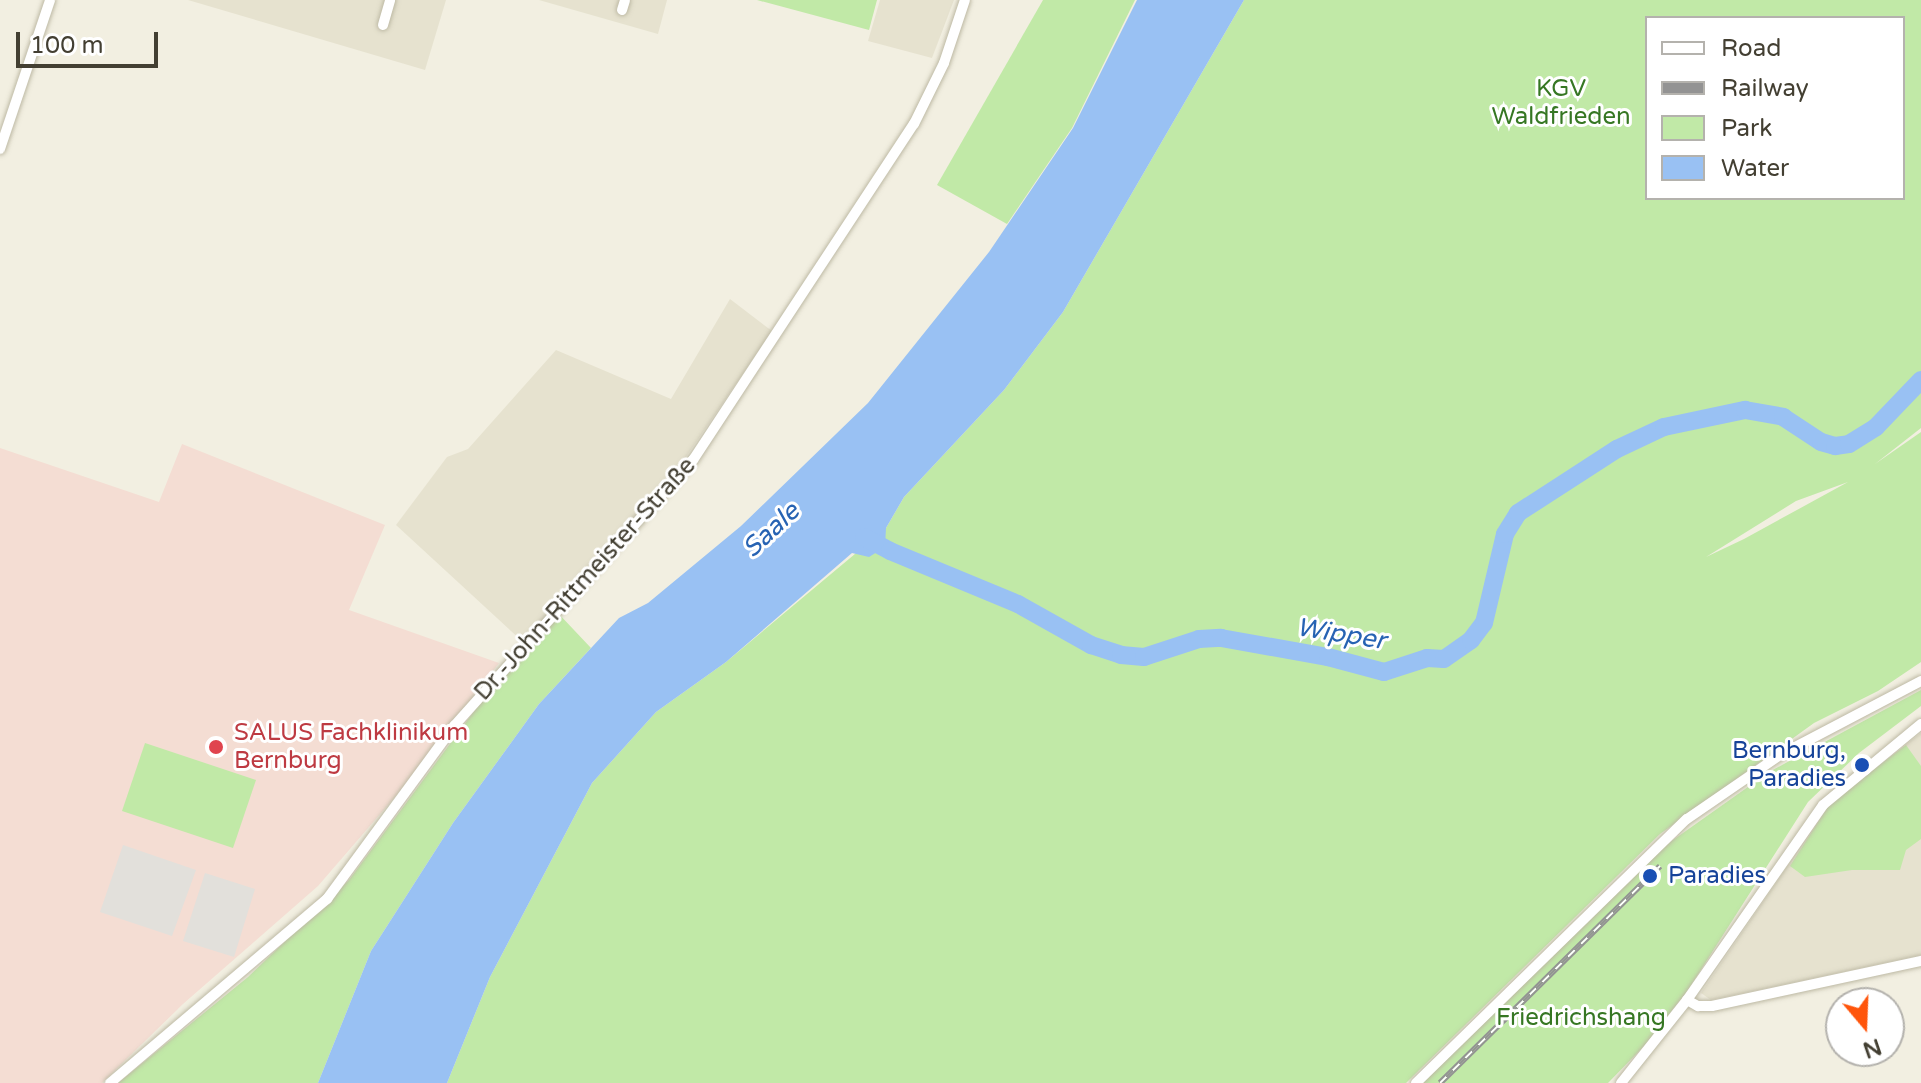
<!DOCTYPE html>
<html>
<head>
<meta charset="utf-8">
<style>
  body { margin:0 }
  #map { position:relative; width:1921px; height:1083px; overflow:hidden; background:#f2efe1; font-family:"Varela Round",sans-serif }
  div>[style] { position:absolute }
  .residential>* { inset:0; background:#e6e2cf }
  .medical>* { inset:0; background:#f4ddd3 }
  .green>* { inset:0; background:#c1e9a7 }
  .parking>* { inset:0; background:#e2e0db }
  .water>* { inset:0; background:#99c1f3 }
  .river>* { height:18px; margin:-9px; padding:0 9px; transform-origin:9px; border-radius:9px; background:#99c1f3 }
  .roads { filter:drop-shadow(0 0 2px #bdb9a4) drop-shadow(0 0 2px #bdb9a4) }
  .minor>* { height:10px; margin:-5px; padding:0 5px; transform-origin:5px; border-radius:5px; background:#fff }
  .rail>* { height:6px; margin-top:-3px; transform-origin:0; background:repeating-linear-gradient(90deg,#fff 0 9px,#939393 0 18px); box-sizing:border-box; border-block:2px solid #939393 }
  .dots>* { width:22px; height:22px; translate:-50% -50%; box-sizing:border-box; border:4px solid #fff; border-radius:50% }
  span { translate:-50% -50%; white-space:nowrap; text-align:center; line-height:1.15; -webkit-text-stroke:6px #fff; paint-order:stroke }
  .park-label { font-size:24px; color:#367723 }
  .street-label { font-size:24px; color:#433f32 }
  .health-label { font-size:24px; color:#be3a42 }
  .left { translate:0 -50%; text-align:left }
  .transit-label { font-size:24px; color:#164399 }
  .right { translate:-100% -50%; text-align:right }
  .water-label { font-size:26px; color:#2763b3; font-style:italic }
  .legend { position:absolute; left:1645px; top:16px; width:260px; height:184px; box-sizing:border-box; background:#fff; border:2px solid #b4b2ad; margin:0; padding:10px 14px; list-style:none; font-size:24px; color:#433f32 }
  .legend li { display:flex; align-items:center; gap:16px; height:40px }
  .legend b { width:40px; border:2px solid #b4b2ad }
  .north { position:absolute; left:1825px; top:987px; width:80px; height:80px; box-sizing:border-box; background:#fff; border:2px solid #b4b2ad; border-radius:50%; rotate:161deg; font-size:22px; font-weight:700; line-height:32px; text-align:center; color:#433f32 }
  .north::after { content:''; display:block; margin:auto; width:28px; height:36px; background:#ff550b; clip-path:polygon(50% 0,100% 100%,50% 72%,0 100%) }
  .scale { position:absolute; left:16px; top:32px; width:142px; height:36px; box-sizing:border-box; border:4px solid #433f32; border-top:0; padding-left:10px; font-size:24px; line-height:28px; white-space:nowrap; color:#433f32; -webkit-text-stroke:6px #fff; paint-order:stroke }
</style>
</head>
<body>
<div id="map">
  <div class="residential">
    <div style="clip-path:polygon(188px 0,446px 0,425px 70px)"></div>
    <div style="clip-path:polygon(539px 0,667px 0,658px 34px)"></div>
    <div style="clip-path:polygon(880px 0,954px 0,932px 58px,868px 41px)"></div>
    <div style="clip-path:polygon(730px 299px,772px 331px,681px 464px,523px 642px,396px 525px,447px 457px,468px 449px,556px 350px,671px 399px)"></div>
    <div style="clip-path:polygon(1921px 733px,1921px 955px,1711px 1000px,1701px 993px,1831px 802px)"></div>
  </div>
  <div class="medical">
    <div style="clip-path:polygon(182px 444px,385px 525px,349px 610px,499px 663px,413px 776px,318px 886px,183px 1004px,102px 1083px,0 1083px,0 448px,159px 502px)"></div>
  </div>
  <div class="green">
    <div style="clip-path:polygon(757px 0,877px 0,869px 30px)"></div>
    <div style="clip-path:polygon(1043px 0,1135px 0,1072px 128px,1007px 224px,937px 185px)"></div>
    <div style="clip-path:polygon(evenodd,1244px 0,1921px 0,1921px 428px,1875px 464px,1921px 432px,1921px 662px,1878px 691px,1814px 723px,1660px 834px,1406px 1083px,447px 1083px,490px 977px,592px 783px,656px 712px,726px 662px,886px 528px,904px 497px,1004px 390px,1063px 312px,1244px 0,1647px 18px,1903px 18px,1903px 198px,1647px 198px,1647px 18px,1244px 0,1848px 482px,1744px 539px,1706px 557px,1796px 501px,1848px 482px)"></div>
    <div style="clip-path:polygon(557px 612px,591px 648px,539px 704px,453px 823px,371px 951px,318px 1083px,118px 1083px,248px 977px,349px 880px,498px 679px)"></div>
    <div style="clip-path:polygon(1921px 690px,1921px 706px,1859px 753px,1808px 802px,1688px 990px,1645px 1045px,1608px 1083px,1422px 1083px,1659px 850px,1769px 772px)"></div>
    <div style="clip-path:polygon(145px 743px,256px 780px,233px 848px,122px 811px)"></div>
    <div style="clip-path:polygon(1906px 745px,1921px 766px,1921px 839px,1906px 850px,1900px 870px,1852px 870px,1805px 877px,1790px 866px,1831px 802px)"></div>
  </div>
  <div class="parking">
    <div style="clip-path:polygon(123px 845px,196px 870px,172px 936px,100px 912px)"></div>
    <div style="clip-path:polygon(205px 873px,255px 889px,234px 957px,183px 941px)"></div>
  </div>
  <div class="water">
    <div style="clip-path:polygon(1137px 0,1244px 0,1063px 312px,1004px 390px,904px 497px,886px 528px,885px 547px,869px 557px,852px 553px,726px 662px,656px 712px,592px 783px,490px 977px,447px 1083px,318px 1083px,371px 951px,453px 823px,539px 704px,619px 618px,648px 603px,741px 526px,868px 403px,989px 252px,1073px 128px)"></div>
  </div>
  <div class="river">
    <div style="left:864px;top:537px;width:30px;rotate:28deg"></div>
    <div style="left:890px;top:551px;width:139px;rotate:22.5deg"></div>
    <div style="left:1018px;top:604px;width:84px;rotate:29.3deg"></div>
    <div style="left:1091px;top:645px;width:32px;rotate:18deg"></div>
    <div style="left:1121px;top:655px;width:23px;rotate:5deg"></div>
    <div style="left:1144px;top:657px;width:58px;rotate:-18.1deg"></div>
    <div style="left:1199px;top:639px;width:22px;rotate:-3deg"></div>
    <div style="left:1221px;top:638px;width:109px;rotate:10.1deg"></div>
    <div style="left:1328px;top:657px;width:58px;rotate:15deg"></div>
    <div style="left:1384px;top:672px;width:45px;rotate:-18deg"></div>
    <div style="left:1427px;top:658px;width:17px;rotate:3deg"></div>
    <div style="left:1444px;top:659px;width:33px;rotate:-35deg"></div>
    <div style="left:1471px;top:640px;width:21px;rotate:-53deg"></div>
    <div style="left:1484px;top:623px;width:91px;rotate:-76.7deg"></div>
    <div style="left:1505px;top:534px;width:25px;rotate:-58deg"></div>
    <div style="left:1518px;top:513px;width:118px;rotate:-32.9deg"></div>
    <div style="left:1617px;top:449px;width:52px;rotate:-25.1deg"></div>
    <div style="left:1664px;top:427px;width:83px;rotate:-11.9deg"></div>
    <div style="left:1745px;top:410px;width:39px;rotate:10deg"></div>
    <div style="left:1783px;top:417px;width:45px;rotate:33.3deg"></div>
    <div style="left:1821px;top:442px;width:15px;rotate:16deg"></div>
    <div style="left:1835px;top:446px;width:14px;rotate:-8deg"></div>
    <div style="left:1849px;top:444px;width:32px;rotate:-32deg"></div>
    <div style="left:1876px;top:427px;width:65px;rotate:-46.2deg"></div>
  </div>
  <div class="roads">
    <div class="minor">
      <div style="left:622px;top:10px;width:10px;rotate:-73deg"></div>
      <div style="left:383px;top:25px;width:26px;rotate:-74deg"></div>
      <div style="left:0;top:149px;width:157px;rotate:-71.4deg"></div>
      <div style="left:1687px;top:1000px;width:13px;rotate:29deg"></div>
      <div style="left:1698px;top:1006px;width:14px"></div>
      <div style="left:1712px;top:1006px;width:214px;rotate:-12.2deg"></div>
      <div style="left:110px;top:1083px;width:285px;rotate:-40.3deg"></div>
      <div style="left:327px;top:899px;width:215px;rotate:-53.7deg"></div>
      <div style="left:454px;top:726px;width:358px;rotate:-48.1deg"></div>
      <div style="left:693px;top:460px;width:402px;rotate:-56.7deg"></div>
      <div style="left:914px;top:124px;width:68px;rotate:-63.8deg"></div>
      <div style="left:944px;top:63px;width:66px;rotate:-71.6deg"></div>
      <div style="left:1416px;top:1083px;width:378px;rotate:-44.3deg"></div>
      <div style="left:1687px;top:819px;width:113px;rotate:-34.5deg"></div>
      <div style="left:1780px;top:755px;width:159px;rotate:-27.7deg"></div>
      <div style="left:1621px;top:1083px;width:106px;rotate:-51.5deg"></div>
      <div style="left:1687px;top:1000px;width:238px;rotate:-55.1deg"></div>
      <div style="left:1823px;top:805px;width:127px;rotate:-39.6deg"></div>
    </div>
  </div>
  <div class="rail">
    <div style="left:1440px;top:1083px;width:309px;rotate:-44.6deg"></div>
  </div>
  <div class="dots">
    <div style="left:216px;top:747px;background:#e0444e"></div>
    <div style="left:1862px;top:765px;background:#1a4fb4"></div>
    <div style="left:1650px;top:876px;background:#1a4fb4"></div>
  </div>
  <div class="park-label">
    <span style="left:1561px;top:103px">KGV<br>Waldfrieden</span>
    <span style="left:1581px;top:1018px">Friedrichshang</span>
  </div>
  <div class="street-label">
    <span style="left:585px;top:579px;rotate:-48deg">Dr.-John-Rittmeister-Straße</span>
  </div>
  <div class="health-label">
    <span class="left" style="left:234px;top:747px">SALUS Fachklinikum<br>Bernburg</span>
  </div>
  <div class="transit-label">
    <span class="right" style="left:1846px;top:765px">Bernburg,<br>Paradies</span>
    <span class="left" style="left:1668px;top:876px">Paradies</span>
  </div>
  <div class="water-label">
    <span style="left:771px;top:530px;rotate:-43deg">Saale</span>
    <span style="left:1341px;top:634px;rotate:9deg">Wipper</span>
  </div>
  <ul class="legend">
  <li><b style="height:10px;background:#fff"></b>Road</li>
  <li><b style="height:10px;background:#939393"></b>Railway</li>
  <li><b style="height:22px;background:#c1e9a7"></b>Park</li>
  <li><b style="height:22px;background:#99c1f3"></b>Water</li>
  </ul>
  <div class="north">N</div>
  <div class="scale">100 m</div>
</div>
</body>
</html>
